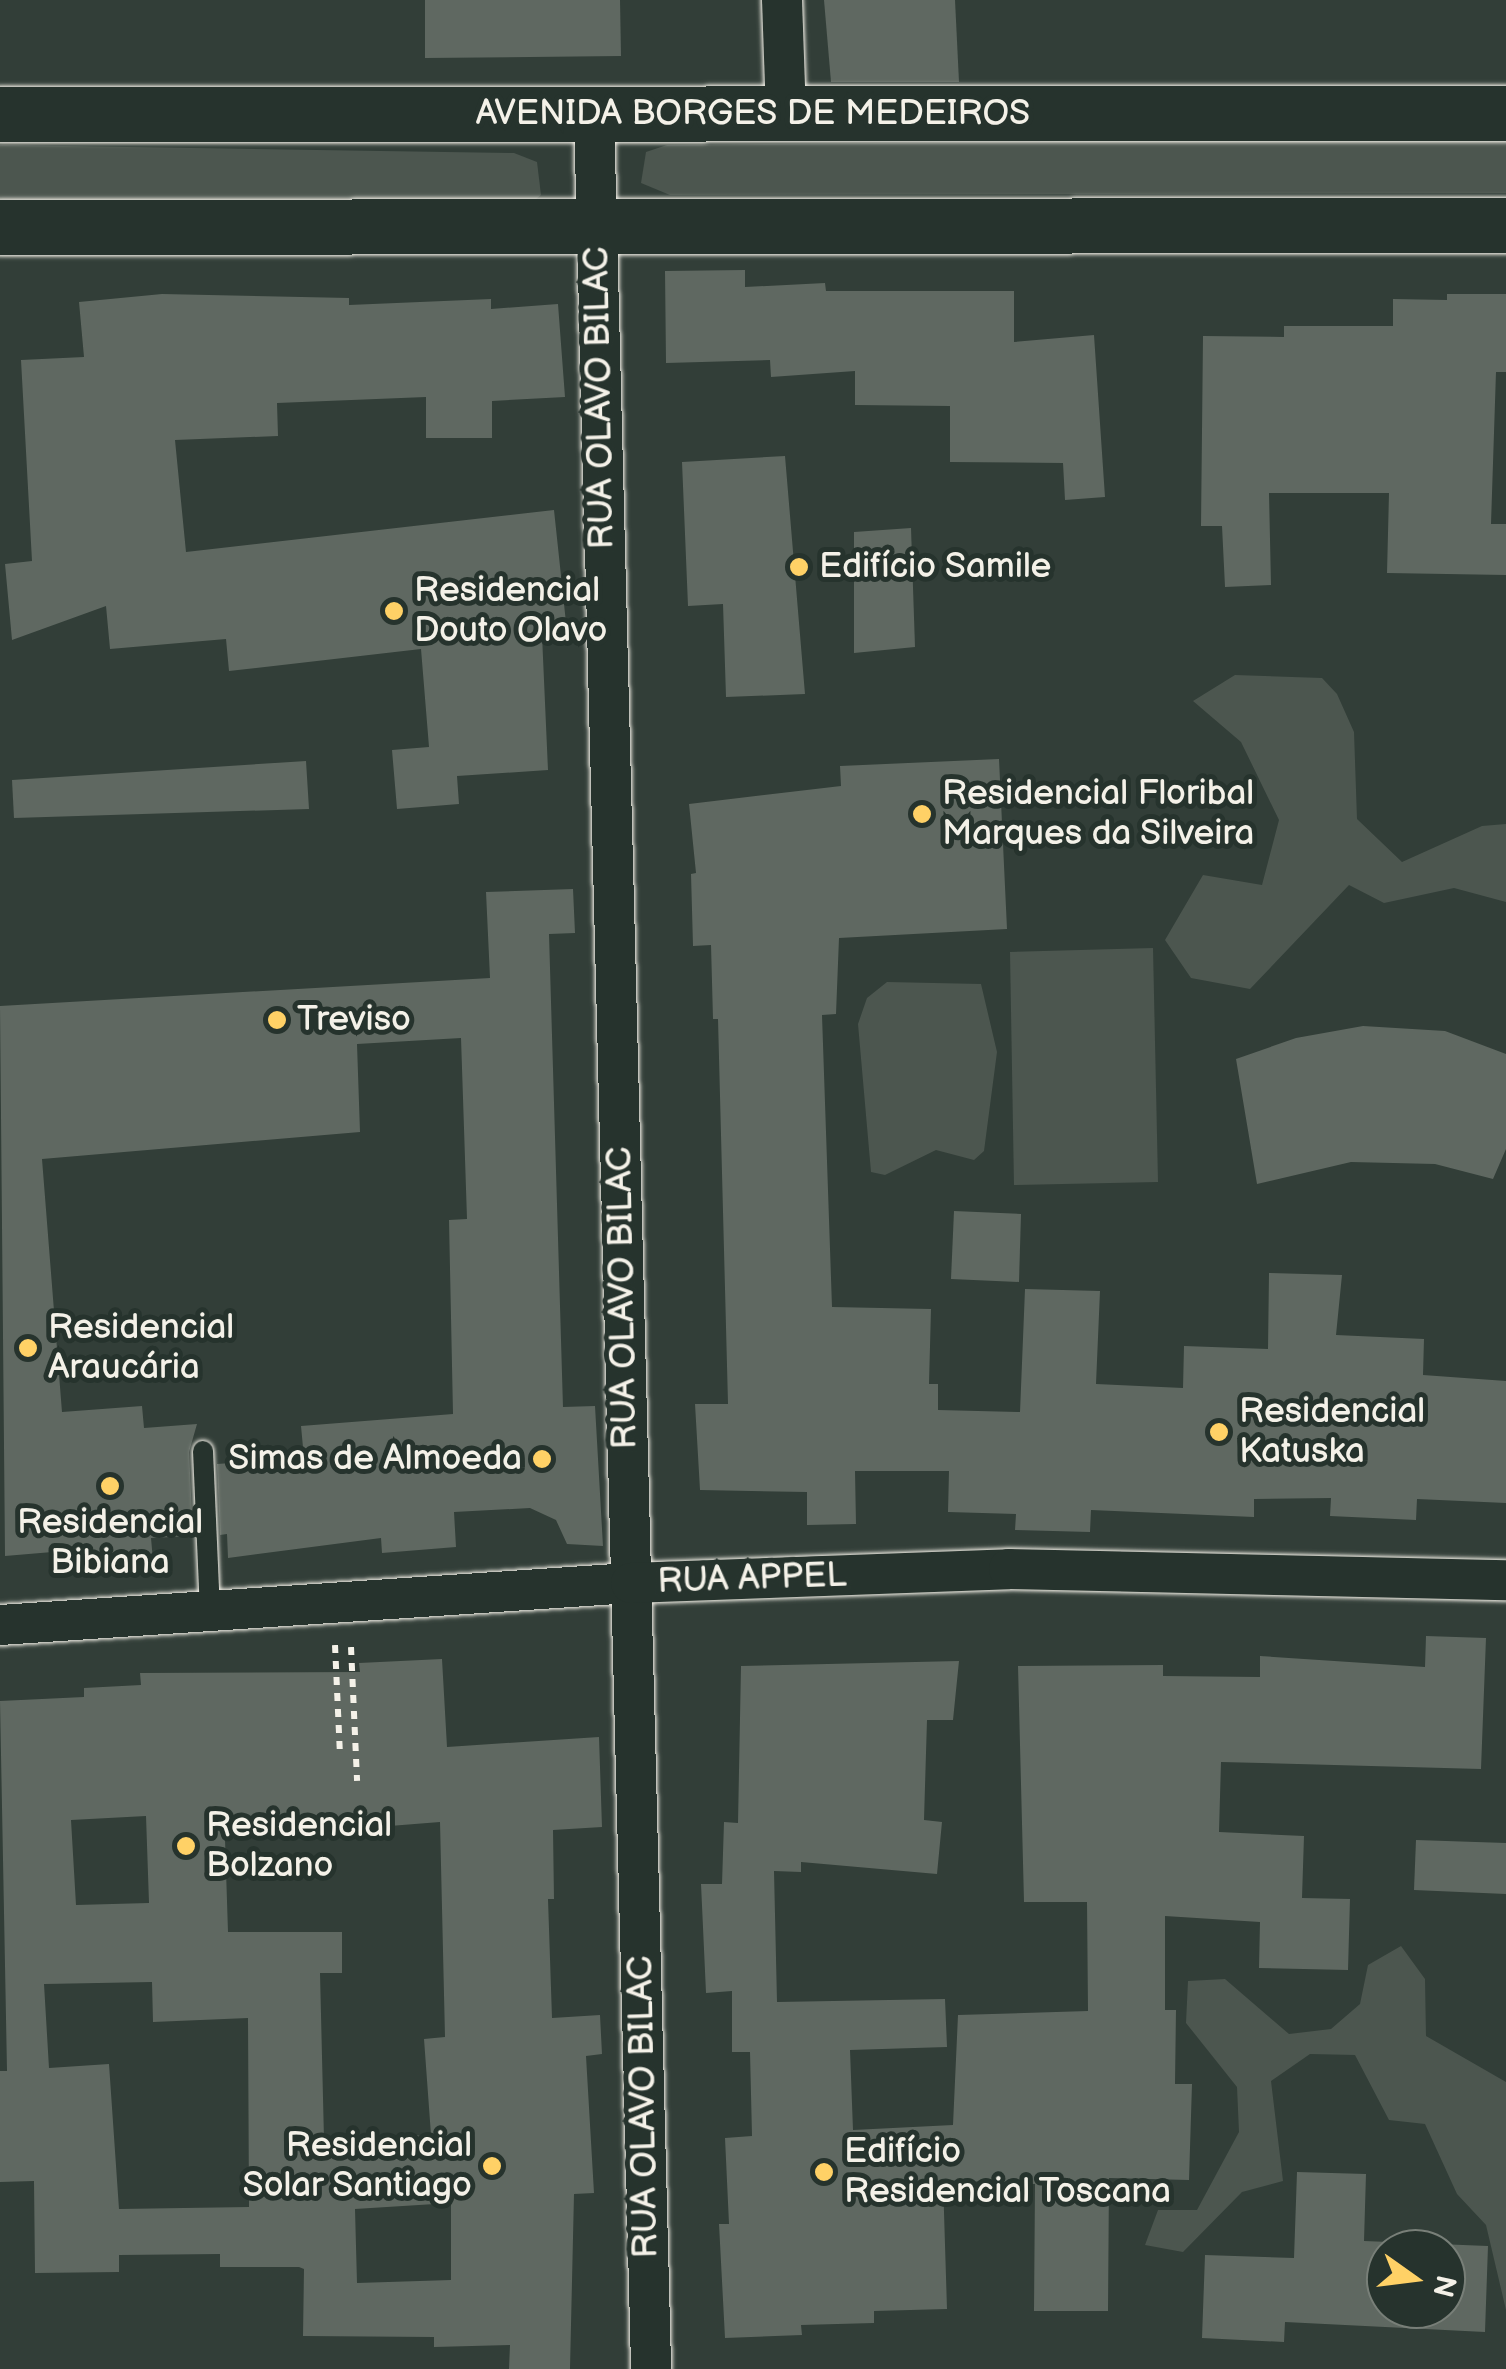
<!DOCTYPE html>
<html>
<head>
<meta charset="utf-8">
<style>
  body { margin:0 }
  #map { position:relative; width:1506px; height:2369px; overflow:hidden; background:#323e38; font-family:"Balsamiq Sans",sans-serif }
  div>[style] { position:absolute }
  .green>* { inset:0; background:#4c564f }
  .building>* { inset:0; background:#5f6861 }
  .path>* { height:6px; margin-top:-3px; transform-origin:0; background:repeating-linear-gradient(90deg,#f4f1e8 0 8px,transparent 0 16px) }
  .roads { filter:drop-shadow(0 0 2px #f4f1e8) drop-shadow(0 0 2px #f4f1e8) }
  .service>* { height:20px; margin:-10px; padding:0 10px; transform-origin:10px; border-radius:10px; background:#26332d }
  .minor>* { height:40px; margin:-20px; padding:0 20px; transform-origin:20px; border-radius:20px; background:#26332d }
  .secondary>* { height:55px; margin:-27.5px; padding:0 27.5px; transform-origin:27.5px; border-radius:27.5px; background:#26332d }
  .dots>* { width:28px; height:28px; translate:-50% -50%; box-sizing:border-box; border:5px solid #26332d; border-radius:50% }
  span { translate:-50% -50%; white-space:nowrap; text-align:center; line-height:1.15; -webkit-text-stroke:10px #26332d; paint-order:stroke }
  .street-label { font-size:35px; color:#f4f1e8 }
  .poi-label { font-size:35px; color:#f4f1e8 }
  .left { translate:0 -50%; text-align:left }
  .right { translate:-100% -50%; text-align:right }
  .north { position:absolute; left:1366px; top:2229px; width:100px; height:100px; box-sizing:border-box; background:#26332d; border:2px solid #787f78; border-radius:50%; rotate:104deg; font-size:28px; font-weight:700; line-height:40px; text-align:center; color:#f4f1e8 }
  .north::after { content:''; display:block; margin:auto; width:35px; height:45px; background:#ffd166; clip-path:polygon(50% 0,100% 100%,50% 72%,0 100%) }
</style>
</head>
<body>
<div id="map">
  <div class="green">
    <div style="clip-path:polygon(1506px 137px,1506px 193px,670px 195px,641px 183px,646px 152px,667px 145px)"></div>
    <div style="clip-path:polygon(0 145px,514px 153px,537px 162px,541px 195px,520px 212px,0 199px)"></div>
    <div style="clip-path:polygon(1235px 675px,1322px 678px,1337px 694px,1354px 732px,1357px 819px,1402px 862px,1482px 826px,1506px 824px,1506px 902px,1454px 888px,1384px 903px,1349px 885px,1250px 989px,1191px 978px,1165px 940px,1203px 875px,1262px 885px,1279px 820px,1241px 742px,1193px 701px)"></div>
    <div style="clip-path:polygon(1153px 948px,1158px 1182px,1014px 1185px,1010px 952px)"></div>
    <div style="clip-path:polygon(887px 982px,981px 984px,997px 1052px,984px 1151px,974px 1160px,936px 1150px,885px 1175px,871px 1172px,858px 1024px,867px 998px)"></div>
    <div style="clip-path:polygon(1401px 1946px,1425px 1979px,1426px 2036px,1506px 2082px,1506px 2310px,1486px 2225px,1457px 2194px,1425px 2124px,1389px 2120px,1355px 2055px,1310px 2054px,1271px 2081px,1283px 2181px,1242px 2192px,1183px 2252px,1145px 2245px,1158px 2210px,1197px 2210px,1239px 2132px,1237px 2087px,1186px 2023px,1188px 1981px,1225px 1979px,1289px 2034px,1331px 2029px,1360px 2004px,1368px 1965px)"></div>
  </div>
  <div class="building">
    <div style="clip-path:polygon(425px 0,620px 0,621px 56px,425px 58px)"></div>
    <div style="clip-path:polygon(824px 0,955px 0,959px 82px,831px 82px)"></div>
    <div style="clip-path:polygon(745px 270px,745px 287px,825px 283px,826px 291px,1014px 291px,1014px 342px,1094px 335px,1105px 497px,1065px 500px,1063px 463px,950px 462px,950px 406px,855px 405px,855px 371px,771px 377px,770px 360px,666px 363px,665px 271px)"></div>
    <div style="clip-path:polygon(162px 294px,349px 298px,349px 305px,491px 299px,491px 309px,558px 304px,565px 397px,492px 401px,492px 438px,426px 438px,426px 397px,277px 403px,278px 436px,175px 440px,186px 552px,554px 510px,567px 632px,542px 635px,548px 770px,457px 776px,459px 804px,397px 809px,392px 750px,429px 747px,421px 649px,229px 671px,226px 639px,110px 649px,106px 606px,12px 640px,5px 564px,32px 561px,21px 360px,84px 357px,79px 302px)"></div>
    <div style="clip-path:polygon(1447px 294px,1506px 294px,1506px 372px,1496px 372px,1491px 524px,1506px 524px,1506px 575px,1387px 573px,1389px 493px,1269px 493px,1271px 585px,1225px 587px,1222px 526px,1201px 526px,1203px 336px,1284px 337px,1284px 326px,1393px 326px,1393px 299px,1447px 300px)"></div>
    <div style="clip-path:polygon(785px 456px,805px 694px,726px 697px,723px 604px,688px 606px,682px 462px)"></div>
    <div style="clip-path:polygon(911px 528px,915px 647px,854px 653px,854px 532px)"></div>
    <div style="clip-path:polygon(999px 759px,1007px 929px,839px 938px,836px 1014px,822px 1015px,832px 1307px,931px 1309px,929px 1384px,938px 1384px,938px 1410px,1020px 1412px,1025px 1289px,1100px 1291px,1096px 1384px,1183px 1388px,1184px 1346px,1268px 1349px,1269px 1273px,1342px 1275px,1336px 1335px,1424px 1339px,1423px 1375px,1506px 1381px,1506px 1503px,1417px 1499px,1416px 1520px,1330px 1516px,1331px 1498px,1254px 1499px,1254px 1517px,1091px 1510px,1090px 1532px,1015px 1530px,1016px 1514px,948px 1512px,949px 1471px,855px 1471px,856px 1524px,807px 1525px,807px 1492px,700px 1490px,695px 1404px,728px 1404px,718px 1019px,713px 1019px,711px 945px,693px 946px,691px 874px,696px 873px,689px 804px,841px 786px,840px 766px)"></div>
    <div style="clip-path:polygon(306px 761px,309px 809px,14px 818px,12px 780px)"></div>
    <div style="clip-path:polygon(573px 889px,575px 933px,549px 934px,563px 1407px,595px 1406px,603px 1546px,567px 1544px,556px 1520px,530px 1508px,454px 1512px,456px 1547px,382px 1553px,381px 1538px,228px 1558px,227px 1534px,220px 1535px,217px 1464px,304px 1458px,301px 1426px,453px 1414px,449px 1220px,467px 1219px,461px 1038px,357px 1044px,360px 1132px,42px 1159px,62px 1412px,142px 1406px,144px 1428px,197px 1424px,189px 1452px,193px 1536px,151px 1538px,153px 1560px,77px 1565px,76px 1550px,5px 1556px,0 1006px,490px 978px,486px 892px)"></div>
    <div style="clip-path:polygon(1363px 1026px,1445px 1031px,1506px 1054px,1506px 1149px,1493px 1179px,1435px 1164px,1351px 1162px,1257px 1184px,1236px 1059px,1296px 1038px)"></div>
    <div style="clip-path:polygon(954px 1211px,1021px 1214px,1019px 1282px,951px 1279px)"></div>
    <div style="clip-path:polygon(1426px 1636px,1486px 1638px,1481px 1769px,1221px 1762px,1219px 1832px,1304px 1836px,1302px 1898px,1350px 1899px,1348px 1970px,1259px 1968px,1260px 1922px,1165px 1916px,1165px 2010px,1176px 2010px,1175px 2084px,1192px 2084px,1189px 2180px,1109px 2178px,1108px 2311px,1034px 2311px,1035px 2184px,943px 2180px,947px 2309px,874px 2311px,874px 2323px,801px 2325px,802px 2335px,725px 2338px,719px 2224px,729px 2224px,725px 2138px,752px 2136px,750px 2052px,732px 2052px,732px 1991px,706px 1993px,701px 1884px,722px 1884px,724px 1822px,738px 1823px,741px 1666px,959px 1661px,953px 1720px,927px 1720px,924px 1820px,942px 1822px,937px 1874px,801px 1862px,801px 1872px,774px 1871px,777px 2002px,945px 1999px,947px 2047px,850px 2050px,853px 2130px,953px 2125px,958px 2015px,1088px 2011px,1087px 1902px,1024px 1902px,1018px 1666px,1163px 1665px,1163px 1676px,1260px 1677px,1260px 1656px,1425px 1667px)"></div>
    <div style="clip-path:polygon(evenodd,442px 1659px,447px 1747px,599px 1737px,602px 1827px,553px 1830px,554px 1899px,548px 1899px,552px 2018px,600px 2015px,602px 2054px,586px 2056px,594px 2193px,574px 2194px,570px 2369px,509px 2369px,510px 2345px,434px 2347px,434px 2337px,303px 2336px,304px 2269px,299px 2267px,220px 2267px,220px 2254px,119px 2255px,119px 2272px,35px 2273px,34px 2181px,0 2182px,0 2071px,7px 2071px,0 1701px,84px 1697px,84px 1688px,141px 1685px,140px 1673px,360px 1672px,359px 1663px,442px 1659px,146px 1816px,149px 1903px,76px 1905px,71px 1820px,146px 1816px,442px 1659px,440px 1822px,445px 2037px,424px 2039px,431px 2135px,324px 2139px,320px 1973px,342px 1973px,342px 1932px,228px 1932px,225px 1839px,440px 1822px,442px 1659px,152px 1982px,153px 2022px,248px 2018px,249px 2207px,119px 2209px,109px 2064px,49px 2068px,44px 1984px,152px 1982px,442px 1659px,451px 2203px,451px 2280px,357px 2283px,355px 2209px,451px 2203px)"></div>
    <div style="clip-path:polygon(1416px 1840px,1506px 1843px,1506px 1894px,1414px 1890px)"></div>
    <div style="clip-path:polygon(evenodd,1297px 2172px,1366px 2174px,1364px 2241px,1488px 2246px,1485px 2332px,1285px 2322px,1284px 2342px,1202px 2338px,1205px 2255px,1294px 2258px,1297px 2172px,1386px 2249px,1446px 2249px,1446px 2309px,1386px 2309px,1386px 2249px)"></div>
  </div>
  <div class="path">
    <div style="left:335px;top:1645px;width:109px;rotate:87.4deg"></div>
    <div style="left:351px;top:1647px;width:134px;rotate:87.4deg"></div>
  </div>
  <div class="roads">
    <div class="service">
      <div style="left:203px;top:1451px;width:160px;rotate:87.5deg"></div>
    </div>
    <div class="minor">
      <div style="left:782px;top:0;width:114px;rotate:88deg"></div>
      <div style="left:594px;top:114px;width:2256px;rotate:88.55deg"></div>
      <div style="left:0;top:1625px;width:632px;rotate:-3.81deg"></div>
      <div style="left:631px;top:1583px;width:378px;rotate:-2.1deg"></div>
      <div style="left:1009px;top:1569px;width:497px;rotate:1.3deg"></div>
    </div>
    <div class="secondary">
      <div style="left:0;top:114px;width:1506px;rotate:-0.04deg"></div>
      <div style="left:0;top:227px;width:1506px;rotate:-0.08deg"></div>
    </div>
  </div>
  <div class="dots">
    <div style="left:799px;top:567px;background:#ffd166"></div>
    <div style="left:394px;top:611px;background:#ffd166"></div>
    <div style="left:922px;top:814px;background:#ffd166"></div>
    <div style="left:277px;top:1020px;background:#ffd166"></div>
    <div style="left:28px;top:1348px;background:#ffd166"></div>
    <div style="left:1219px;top:1432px;background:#ffd166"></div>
    <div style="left:542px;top:1459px;background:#ffd166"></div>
    <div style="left:110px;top:1486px;background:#ffd166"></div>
    <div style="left:186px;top:1846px;background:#ffd166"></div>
    <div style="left:492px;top:2166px;background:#ffd166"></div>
    <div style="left:824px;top:2172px;background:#ffd166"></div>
  </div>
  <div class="street-label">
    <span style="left:753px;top:114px">AVENIDA BORGES DE MEDEIROS</span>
    <span style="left:600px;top:398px;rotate:-91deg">RUA OLAVO BILAC</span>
    <span style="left:623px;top:1298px;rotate:-91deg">RUA OLAVO BILAC</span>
    <span style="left:752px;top:1579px;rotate:-2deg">RUA APPEL</span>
    <span style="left:644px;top:2107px;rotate:-91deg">RUA OLAVO BILAC</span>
  </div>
  <div class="poi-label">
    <span class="left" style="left:819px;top:567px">Edifício Samile</span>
    <span class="left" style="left:414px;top:611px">Residencial<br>Douto Olavo</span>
    <span class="left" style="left:942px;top:814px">Residencial Floribal<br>Marques da Silveira</span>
    <span class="left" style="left:297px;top:1020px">Treviso</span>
    <span class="left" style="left:48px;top:1348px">Residencial<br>Araucária</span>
    <span class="left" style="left:1239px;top:1432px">Residencial<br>Katuska</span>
    <span class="right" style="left:522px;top:1459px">Simas de Almoeda</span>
    <span style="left:110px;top:1543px">Residencial<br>Bibiana</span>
    <span class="left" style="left:206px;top:1846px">Residencial<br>Bolzano</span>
    <span class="right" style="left:472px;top:2166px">Residencial<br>Solar Santiago</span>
    <span class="left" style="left:844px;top:2172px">Edifício<br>Residencial Toscana</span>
  </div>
  <div class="north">N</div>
</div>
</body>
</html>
